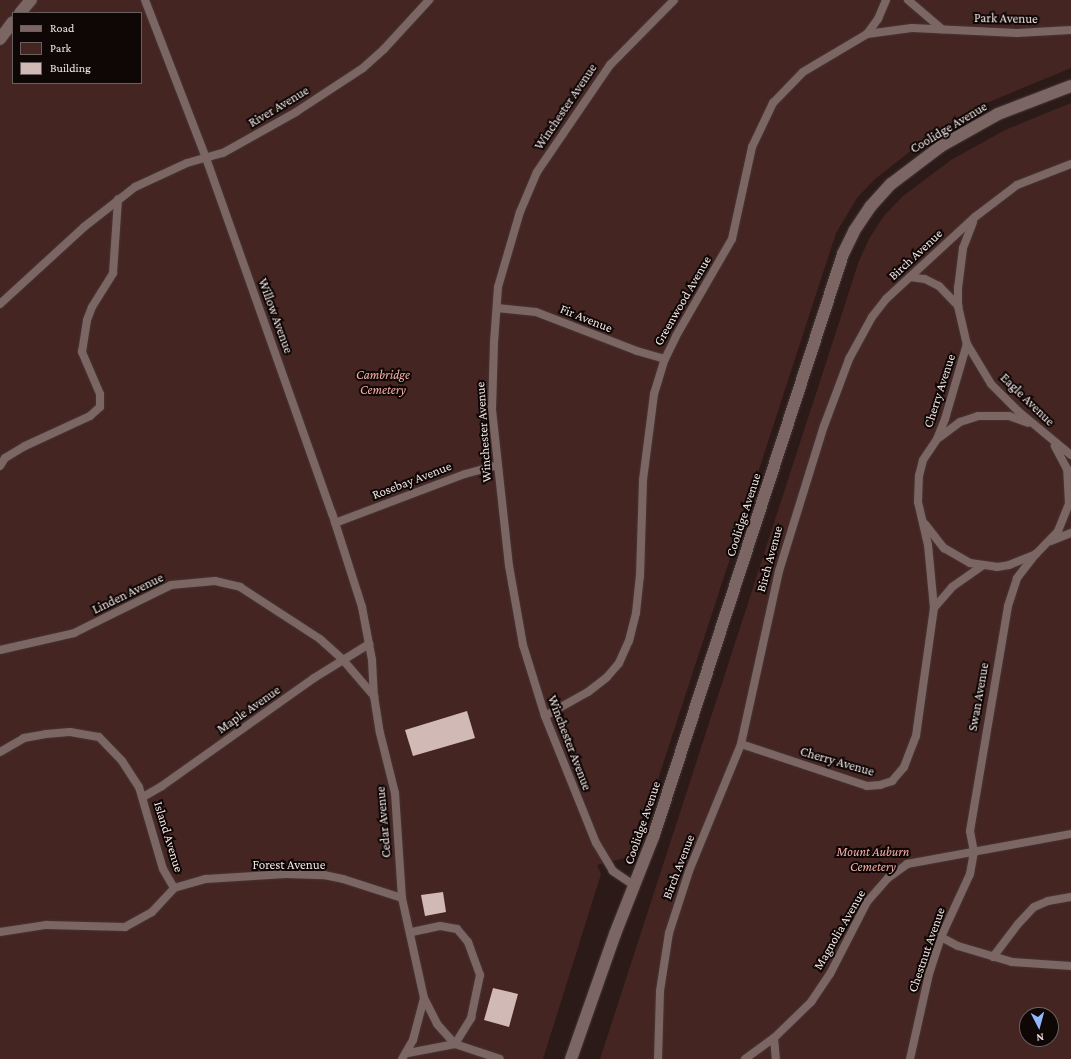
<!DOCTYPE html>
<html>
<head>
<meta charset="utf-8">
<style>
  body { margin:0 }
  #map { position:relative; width:1071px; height:1059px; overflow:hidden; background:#2b1a18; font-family:"Crimson Pro",serif }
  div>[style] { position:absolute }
  .green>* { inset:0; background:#452522 }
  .building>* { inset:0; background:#d1b9b6 }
  .roads { filter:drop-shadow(0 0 1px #443635) drop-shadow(0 0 1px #443635) }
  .lane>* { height:8px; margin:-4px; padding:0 4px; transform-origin:4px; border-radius:4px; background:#7b6663 }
  .secondary>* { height:12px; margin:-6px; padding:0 6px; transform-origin:6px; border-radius:6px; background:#7b6663 }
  span { translate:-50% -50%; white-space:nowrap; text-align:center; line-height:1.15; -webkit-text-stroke:4px #0e0706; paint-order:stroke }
  .street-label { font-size:13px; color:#f2e5e4 }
  .park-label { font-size:13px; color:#f7afa7; font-style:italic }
  .legend { position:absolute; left:12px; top:12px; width:130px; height:72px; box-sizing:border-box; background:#0e0706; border:1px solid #69605f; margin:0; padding:5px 7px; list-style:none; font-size:12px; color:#f2e5e4 }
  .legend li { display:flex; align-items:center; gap:8px; height:20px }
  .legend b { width:20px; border:1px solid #69605f }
  .north { position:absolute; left:1019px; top:1007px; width:40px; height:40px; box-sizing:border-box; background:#0e0706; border:1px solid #69605f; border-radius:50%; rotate:174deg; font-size:11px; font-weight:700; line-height:16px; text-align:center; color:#f2e5e4 }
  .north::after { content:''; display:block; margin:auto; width:14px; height:18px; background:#93b7fd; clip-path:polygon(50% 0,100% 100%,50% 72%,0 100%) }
</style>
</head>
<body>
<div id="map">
  <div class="green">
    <div style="clip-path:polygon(evenodd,0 0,1071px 0,1071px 68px,989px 102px,936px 131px,875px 179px,857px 198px,836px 233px,633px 856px,597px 865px,601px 874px,543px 1059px,0 1059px,0 0,13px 13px,141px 13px,141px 83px,13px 83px,13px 13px)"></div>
    <div style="clip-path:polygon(evenodd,1071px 103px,1071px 1059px,600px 1059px,859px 261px,869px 239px,883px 217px,903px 196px,951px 160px,1005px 130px,1071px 103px,1027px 1015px,1051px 1015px,1051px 1039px,1027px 1039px,1027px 1015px)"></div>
  </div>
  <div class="building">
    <div style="clip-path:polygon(467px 711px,475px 738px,413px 756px,405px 730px)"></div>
    <div style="clip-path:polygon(443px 892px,446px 912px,425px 916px,421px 895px)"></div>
    <div style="clip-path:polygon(493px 988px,518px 994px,509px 1027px,484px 1020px)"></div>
  </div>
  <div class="roads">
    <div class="lane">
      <div style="left:145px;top:0;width:169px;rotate:68.9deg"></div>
      <div style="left:206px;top:158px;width:377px;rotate:70.5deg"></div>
      <div style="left:332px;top:513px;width:99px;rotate:72.3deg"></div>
      <div style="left:362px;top:607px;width:54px;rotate:79.3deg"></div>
      <div style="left:372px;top:660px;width:36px;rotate:87deg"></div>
      <div style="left:374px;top:696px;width:37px;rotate:81deg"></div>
      <div style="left:380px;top:733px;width:62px;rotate:76deg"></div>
      <div style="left:395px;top:793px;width:105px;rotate:86.2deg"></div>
      <div style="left:402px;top:898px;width:102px;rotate:77.6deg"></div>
      <div style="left:424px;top:998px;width:29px;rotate:63deg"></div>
      <div style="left:437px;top:1024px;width:27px;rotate:48deg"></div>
      <div style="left:455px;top:1044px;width:47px;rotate:18.4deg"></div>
      <div style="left:908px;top:0;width:45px;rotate:40.5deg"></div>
      <div style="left:867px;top:34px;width:19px;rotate:-54deg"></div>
      <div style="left:878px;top:19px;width:21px;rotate:-67deg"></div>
      <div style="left:973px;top:222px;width:28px;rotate:111deg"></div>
      <div style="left:963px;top:248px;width:39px;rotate:97deg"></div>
      <div style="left:958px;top:287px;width:19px;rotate:90deg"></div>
      <div style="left:958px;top:306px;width:39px;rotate:77deg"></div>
      <div style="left:967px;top:344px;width:47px;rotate:59deg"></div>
      <div style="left:991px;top:384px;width:38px;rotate:45deg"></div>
      <div style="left:1018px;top:411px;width:69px;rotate:39.7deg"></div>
      <div style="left:910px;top:277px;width:15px;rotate:8deg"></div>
      <div style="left:925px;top:279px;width:16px;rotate:27deg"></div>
      <div style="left:939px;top:286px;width:28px;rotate:46deg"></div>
      <div style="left:0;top:304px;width:114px;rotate:-42.5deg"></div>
      <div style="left:84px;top:227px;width:65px;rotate:-38.1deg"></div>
      <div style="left:135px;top:187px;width:57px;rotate:-24.8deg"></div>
      <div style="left:187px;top:163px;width:37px;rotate:-16deg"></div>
      <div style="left:223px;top:153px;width:84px;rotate:-29.3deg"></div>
      <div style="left:296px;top:112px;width:80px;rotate:-33.3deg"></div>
      <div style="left:363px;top:68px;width:28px;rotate:-42deg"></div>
      <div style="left:384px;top:49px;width:67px;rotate:-47.4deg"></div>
      <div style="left:497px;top:308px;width:39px;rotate:6deg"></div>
      <div style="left:536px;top:312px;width:108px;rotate:21.1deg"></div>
      <div style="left:637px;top:351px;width:29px;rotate:16deg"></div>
      <div style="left:940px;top:437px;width:25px;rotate:-37deg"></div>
      <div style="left:960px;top:422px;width:19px;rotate:-18deg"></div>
      <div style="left:978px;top:416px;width:31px"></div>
      <div style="left:1009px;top:416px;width:20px;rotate:20deg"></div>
      <div style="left:0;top:466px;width:9px;rotate:-58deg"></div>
      <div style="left:5px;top:458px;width:23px;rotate:-31deg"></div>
      <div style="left:25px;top:446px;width:72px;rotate:-24.8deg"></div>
      <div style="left:90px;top:416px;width:13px;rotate:-42deg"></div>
      <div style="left:100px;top:407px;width:13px;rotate:-90deg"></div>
      <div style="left:100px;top:394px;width:46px;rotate:-113.2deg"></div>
      <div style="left:82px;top:352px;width:32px;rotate:-81deg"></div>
      <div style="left:87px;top:320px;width:14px;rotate:-69deg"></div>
      <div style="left:92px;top:307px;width:40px;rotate:-58deg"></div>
      <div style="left:113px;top:273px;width:74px;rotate:-86.1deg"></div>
      <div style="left:335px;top:523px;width:139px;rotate:-20.7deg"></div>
      <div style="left:465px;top:474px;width:34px;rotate:-15deg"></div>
      <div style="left:925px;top:524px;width:31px;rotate:52deg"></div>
      <div style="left:944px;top:548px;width:30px;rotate:30deg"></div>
      <div style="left:970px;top:563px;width:27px;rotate:8deg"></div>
      <div style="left:997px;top:567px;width:12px;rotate:-9deg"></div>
      <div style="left:1009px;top:565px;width:29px;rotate:-22deg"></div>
      <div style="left:1036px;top:554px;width:32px;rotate:-46deg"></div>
      <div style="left:1058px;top:531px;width:29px;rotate:-68deg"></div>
      <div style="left:1069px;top:504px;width:35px;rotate:-93deg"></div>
      <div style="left:1067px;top:469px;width:26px;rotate:-118deg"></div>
      <div style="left:1051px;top:541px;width:22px;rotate:-22deg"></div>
      <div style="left:934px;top:608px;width:63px;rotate:-95.4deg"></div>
      <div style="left:928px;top:545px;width:44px;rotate:-103.1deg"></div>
      <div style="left:918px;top:502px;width:26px;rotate:-88deg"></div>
      <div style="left:919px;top:476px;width:16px;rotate:-76deg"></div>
      <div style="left:923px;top:460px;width:25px;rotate:-56deg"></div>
      <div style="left:937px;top:439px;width:22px;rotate:-68deg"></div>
      <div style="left:945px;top:419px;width:78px;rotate:-73.7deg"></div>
      <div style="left:0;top:650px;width:76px;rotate:-12.9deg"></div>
      <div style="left:74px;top:633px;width:108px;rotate:-26.3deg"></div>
      <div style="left:171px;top:585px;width:44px;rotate:-5.2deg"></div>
      <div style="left:215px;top:581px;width:26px;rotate:13deg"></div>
      <div style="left:240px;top:587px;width:95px;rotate:33deg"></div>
      <div style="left:320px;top:639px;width:31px;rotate:42deg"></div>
      <div style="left:343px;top:660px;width:48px;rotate:49.3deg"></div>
      <div style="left:545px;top:716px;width:49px;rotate:-29.2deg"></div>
      <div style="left:588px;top:692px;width:24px;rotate:-38deg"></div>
      <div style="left:607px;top:677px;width:18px;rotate:-49deg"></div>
      <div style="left:619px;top:663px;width:24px;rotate:-66deg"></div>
      <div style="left:629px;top:641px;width:29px;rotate:-76deg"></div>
      <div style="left:636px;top:613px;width:37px;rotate:-84deg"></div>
      <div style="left:640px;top:576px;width:96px;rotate:-88.2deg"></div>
      <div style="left:643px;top:480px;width:87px;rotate:-82.7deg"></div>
      <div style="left:654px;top:394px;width:37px;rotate:-73deg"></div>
      <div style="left:665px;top:359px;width:25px;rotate:-64deg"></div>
      <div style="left:676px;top:336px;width:112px;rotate:-60deg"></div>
      <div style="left:732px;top:239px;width:94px;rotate:-77.7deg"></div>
      <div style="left:752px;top:147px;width:49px;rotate:-64.5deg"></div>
      <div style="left:773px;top:103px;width:43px;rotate:-45.9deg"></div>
      <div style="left:803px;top:72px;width:74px;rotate:-30.7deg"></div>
      <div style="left:867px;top:34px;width:45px;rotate:-7.6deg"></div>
      <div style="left:912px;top:28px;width:105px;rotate:2.7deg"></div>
      <div style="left:1017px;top:33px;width:54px;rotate:-3.2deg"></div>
      <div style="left:741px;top:744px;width:133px;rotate:18.4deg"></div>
      <div style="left:867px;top:786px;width:13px;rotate:-4deg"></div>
      <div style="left:880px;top:785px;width:13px;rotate:-18deg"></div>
      <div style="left:892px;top:781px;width:18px;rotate:-49deg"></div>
      <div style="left:904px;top:767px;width:33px;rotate:-69deg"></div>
      <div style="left:916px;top:736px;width:129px;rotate:-82deg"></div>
      <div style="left:934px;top:608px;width:28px;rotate:-49deg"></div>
      <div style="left:952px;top:587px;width:37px;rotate:-35deg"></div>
      <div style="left:0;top:752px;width:28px;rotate:-30deg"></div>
      <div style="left:24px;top:738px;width:22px;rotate:-10deg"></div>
      <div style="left:46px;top:734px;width:24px;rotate:-5deg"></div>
      <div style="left:70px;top:732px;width:29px;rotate:10deg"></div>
      <div style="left:99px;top:737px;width:33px;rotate:46deg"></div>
      <div style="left:122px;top:761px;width:31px;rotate:57deg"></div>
      <div style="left:139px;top:787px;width:85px;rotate:73.7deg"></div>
      <div style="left:163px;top:869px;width:22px;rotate:60deg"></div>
      <div style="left:143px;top:797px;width:22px;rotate:-30deg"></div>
      <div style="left:162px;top:786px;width:186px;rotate:-35.4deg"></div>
      <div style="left:314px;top:678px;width:65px;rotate:-31.7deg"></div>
      <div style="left:635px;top:886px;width:27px;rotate:-146deg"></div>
      <div style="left:613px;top:871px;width:33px;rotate:-121deg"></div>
      <div style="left:596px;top:843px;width:137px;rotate:-111.9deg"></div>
      <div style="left:545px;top:716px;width:74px;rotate:-107.2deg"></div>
      <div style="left:523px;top:645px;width:80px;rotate:-100deg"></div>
      <div style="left:509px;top:566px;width:157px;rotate:-96.2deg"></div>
      <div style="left:492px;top:410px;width:68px;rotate:-88.3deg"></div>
      <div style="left:494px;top:342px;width:55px;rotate:-85.8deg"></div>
      <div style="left:498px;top:287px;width:78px;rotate:-73.7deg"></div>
      <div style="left:520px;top:212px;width:43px;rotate:-67deg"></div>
      <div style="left:537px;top:172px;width:130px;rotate:-55.7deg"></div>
      <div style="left:610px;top:65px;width:91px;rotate:-45.4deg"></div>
      <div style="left:0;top:932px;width:47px;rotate:-8.7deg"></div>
      <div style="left:46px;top:925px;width:79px;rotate:1.5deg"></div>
      <div style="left:125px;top:927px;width:31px;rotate:-29deg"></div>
      <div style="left:152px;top:912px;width:33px;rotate:-47deg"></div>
      <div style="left:174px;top:888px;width:33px;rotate:-16deg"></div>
      <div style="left:206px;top:879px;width:80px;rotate:-3.6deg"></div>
      <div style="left:286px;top:874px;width:38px;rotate:2deg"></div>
      <div style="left:324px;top:875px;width:19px;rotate:12deg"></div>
      <div style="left:343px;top:879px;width:62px;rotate:17.9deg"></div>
      <div style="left:941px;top:937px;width:19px;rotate:28deg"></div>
      <div style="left:958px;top:946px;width:56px;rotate:16.5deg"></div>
      <div style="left:1012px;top:962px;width:59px;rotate:3.9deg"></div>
      <div style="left:993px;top:957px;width:41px;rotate:-52.9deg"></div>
      <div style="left:1018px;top:924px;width:23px;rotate:-47deg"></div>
      <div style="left:1034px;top:907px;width:15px;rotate:-23deg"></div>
      <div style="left:1048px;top:901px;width:23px;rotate:-10deg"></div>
      <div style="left:774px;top:1038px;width:21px;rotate:85deg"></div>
      <div style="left:408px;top:1053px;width:48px;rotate:-10.8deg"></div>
      <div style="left:455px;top:1044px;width:31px;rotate:-58deg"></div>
      <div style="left:471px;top:1018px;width:44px;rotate:-78.2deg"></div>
      <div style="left:480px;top:975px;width:35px;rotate:-110deg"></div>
      <div style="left:468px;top:942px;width:17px;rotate:-130deg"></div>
      <div style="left:457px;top:929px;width:17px;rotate:-170deg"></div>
      <div style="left:440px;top:926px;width:30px;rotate:168deg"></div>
      <div style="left:402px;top:1059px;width:22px;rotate:-60deg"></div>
      <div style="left:413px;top:1040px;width:43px;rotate:-75.3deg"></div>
      <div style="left:658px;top:1059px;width:68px;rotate:-88.3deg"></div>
      <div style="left:660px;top:991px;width:59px;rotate:-81.2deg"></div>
      <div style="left:669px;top:933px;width:65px;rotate:-72.1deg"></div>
      <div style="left:689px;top:871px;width:137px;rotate:-67.7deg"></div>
      <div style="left:741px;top:744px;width:177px;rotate:-77.6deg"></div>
      <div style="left:779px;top:571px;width:152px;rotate:-72.8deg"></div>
      <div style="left:824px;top:426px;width:72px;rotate:-69.5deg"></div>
      <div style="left:849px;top:359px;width:48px;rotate:-61.3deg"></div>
      <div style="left:872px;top:317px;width:23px;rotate:-52deg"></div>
      <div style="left:886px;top:299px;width:121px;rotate:-42.7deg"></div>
      <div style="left:975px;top:217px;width:53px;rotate:-37.3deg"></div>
      <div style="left:1017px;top:185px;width:58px;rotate:-21.3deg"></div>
      <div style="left:745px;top:1059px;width:36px;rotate:-36deg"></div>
      <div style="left:774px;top:1038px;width:52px;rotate:-44.2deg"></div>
      <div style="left:811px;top:1002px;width:34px;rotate:-56deg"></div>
      <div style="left:830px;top:974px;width:81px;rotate:-62.8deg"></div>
      <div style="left:867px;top:902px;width:32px;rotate:-49deg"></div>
      <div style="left:888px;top:878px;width:24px;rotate:-36deg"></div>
      <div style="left:907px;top:864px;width:167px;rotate:-10.4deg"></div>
      <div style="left:910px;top:1059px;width:87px;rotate:-77.4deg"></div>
      <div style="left:929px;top:974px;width:39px;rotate:-72deg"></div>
      <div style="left:941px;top:937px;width:69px;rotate:-65.3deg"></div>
      <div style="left:970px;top:874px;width:22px;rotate:-80deg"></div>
      <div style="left:974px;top:852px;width:21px;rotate:-101deg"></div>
      <div style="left:970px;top:831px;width:228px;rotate:-80.4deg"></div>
      <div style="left:1008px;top:606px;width:29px;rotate:-72deg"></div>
      <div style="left:1017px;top:578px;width:31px;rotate:-52deg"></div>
    </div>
    <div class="secondary">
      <div style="left:20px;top:13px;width:17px;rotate:-50deg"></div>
      <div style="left:0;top:39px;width:21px;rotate:-53deg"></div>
      <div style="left:571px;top:1059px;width:133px;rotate:-70.6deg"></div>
      <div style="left:615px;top:934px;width:106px;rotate:-68.5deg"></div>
      <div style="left:654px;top:835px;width:611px;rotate:-71.98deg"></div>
      <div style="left:843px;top:254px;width:25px;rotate:-64deg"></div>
      <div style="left:854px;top:231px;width:29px;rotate:-56deg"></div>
      <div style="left:870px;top:207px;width:31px;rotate:-48deg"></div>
      <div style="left:891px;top:184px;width:63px;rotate:-37.2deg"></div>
      <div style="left:941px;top:146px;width:65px;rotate:-29.3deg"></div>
      <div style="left:998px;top:114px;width:78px;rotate:-21deg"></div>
    </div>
  </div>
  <div class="street-label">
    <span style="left:1006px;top:19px;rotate:1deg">Park Avenue</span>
    <span style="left:279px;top:107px;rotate:-31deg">River Avenue</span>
    <span style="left:566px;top:107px;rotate:-56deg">Winchester Avenue</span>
    <span style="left:949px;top:128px;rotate:-31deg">Coolidge Avenue</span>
    <span style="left:916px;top:255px;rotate:-43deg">Birch Avenue</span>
    <span style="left:683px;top:301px;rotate:-60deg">Greenwood Avenue</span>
    <span style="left:275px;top:316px;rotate:70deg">Willow Avenue</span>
    <span style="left:586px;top:319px;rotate:22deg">Fir Avenue</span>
    <span style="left:940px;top:391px;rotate:-72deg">Cherry Avenue</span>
    <span style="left:1027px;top:400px;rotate:44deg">Eagle Avenue</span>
    <span style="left:484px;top:432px;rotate:-94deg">Winchester Avenue</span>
    <span style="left:412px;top:481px;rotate:-21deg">Rosebay Avenue</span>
    <span style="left:744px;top:515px;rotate:-72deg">Coolidge Avenue</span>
    <span style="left:770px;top:559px;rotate:-75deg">Birch Avenue</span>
    <span style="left:128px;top:594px;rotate:-26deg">Linden Avenue</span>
    <span style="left:979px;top:697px;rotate:-80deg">Swan Avenue</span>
    <span style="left:249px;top:710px;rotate:-35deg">Maple Avenue</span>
    <span style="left:569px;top:743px;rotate:69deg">Winchester Avenue</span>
    <span style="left:837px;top:762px;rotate:16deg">Cherry Avenue</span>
    <span style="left:384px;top:822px;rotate:-95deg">Cedar Avenue</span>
    <span style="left:643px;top:823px;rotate:-71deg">Coolidge Avenue</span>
    <span style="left:168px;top:837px;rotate:73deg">Island Avenue</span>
    <span style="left:289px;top:865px">Forest Avenue</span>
    <span style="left:679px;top:867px;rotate:-69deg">Birch Avenue</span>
    <span style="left:840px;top:930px;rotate:-60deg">Magnolia Avenue</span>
    <span style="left:927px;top:950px;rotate:-71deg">Chestnut Avenue</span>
  </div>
  <div class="park-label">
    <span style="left:383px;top:383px">Cambridge<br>Cemetery</span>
    <span style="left:873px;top:860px">Mount Auburn<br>Cemetery</span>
  </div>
  <ul class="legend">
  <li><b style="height:5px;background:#7b6663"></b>Road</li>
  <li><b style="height:11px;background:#452522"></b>Park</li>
  <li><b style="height:11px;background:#d1b9b6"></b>Building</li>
  </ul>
  <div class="north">N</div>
</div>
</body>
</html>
